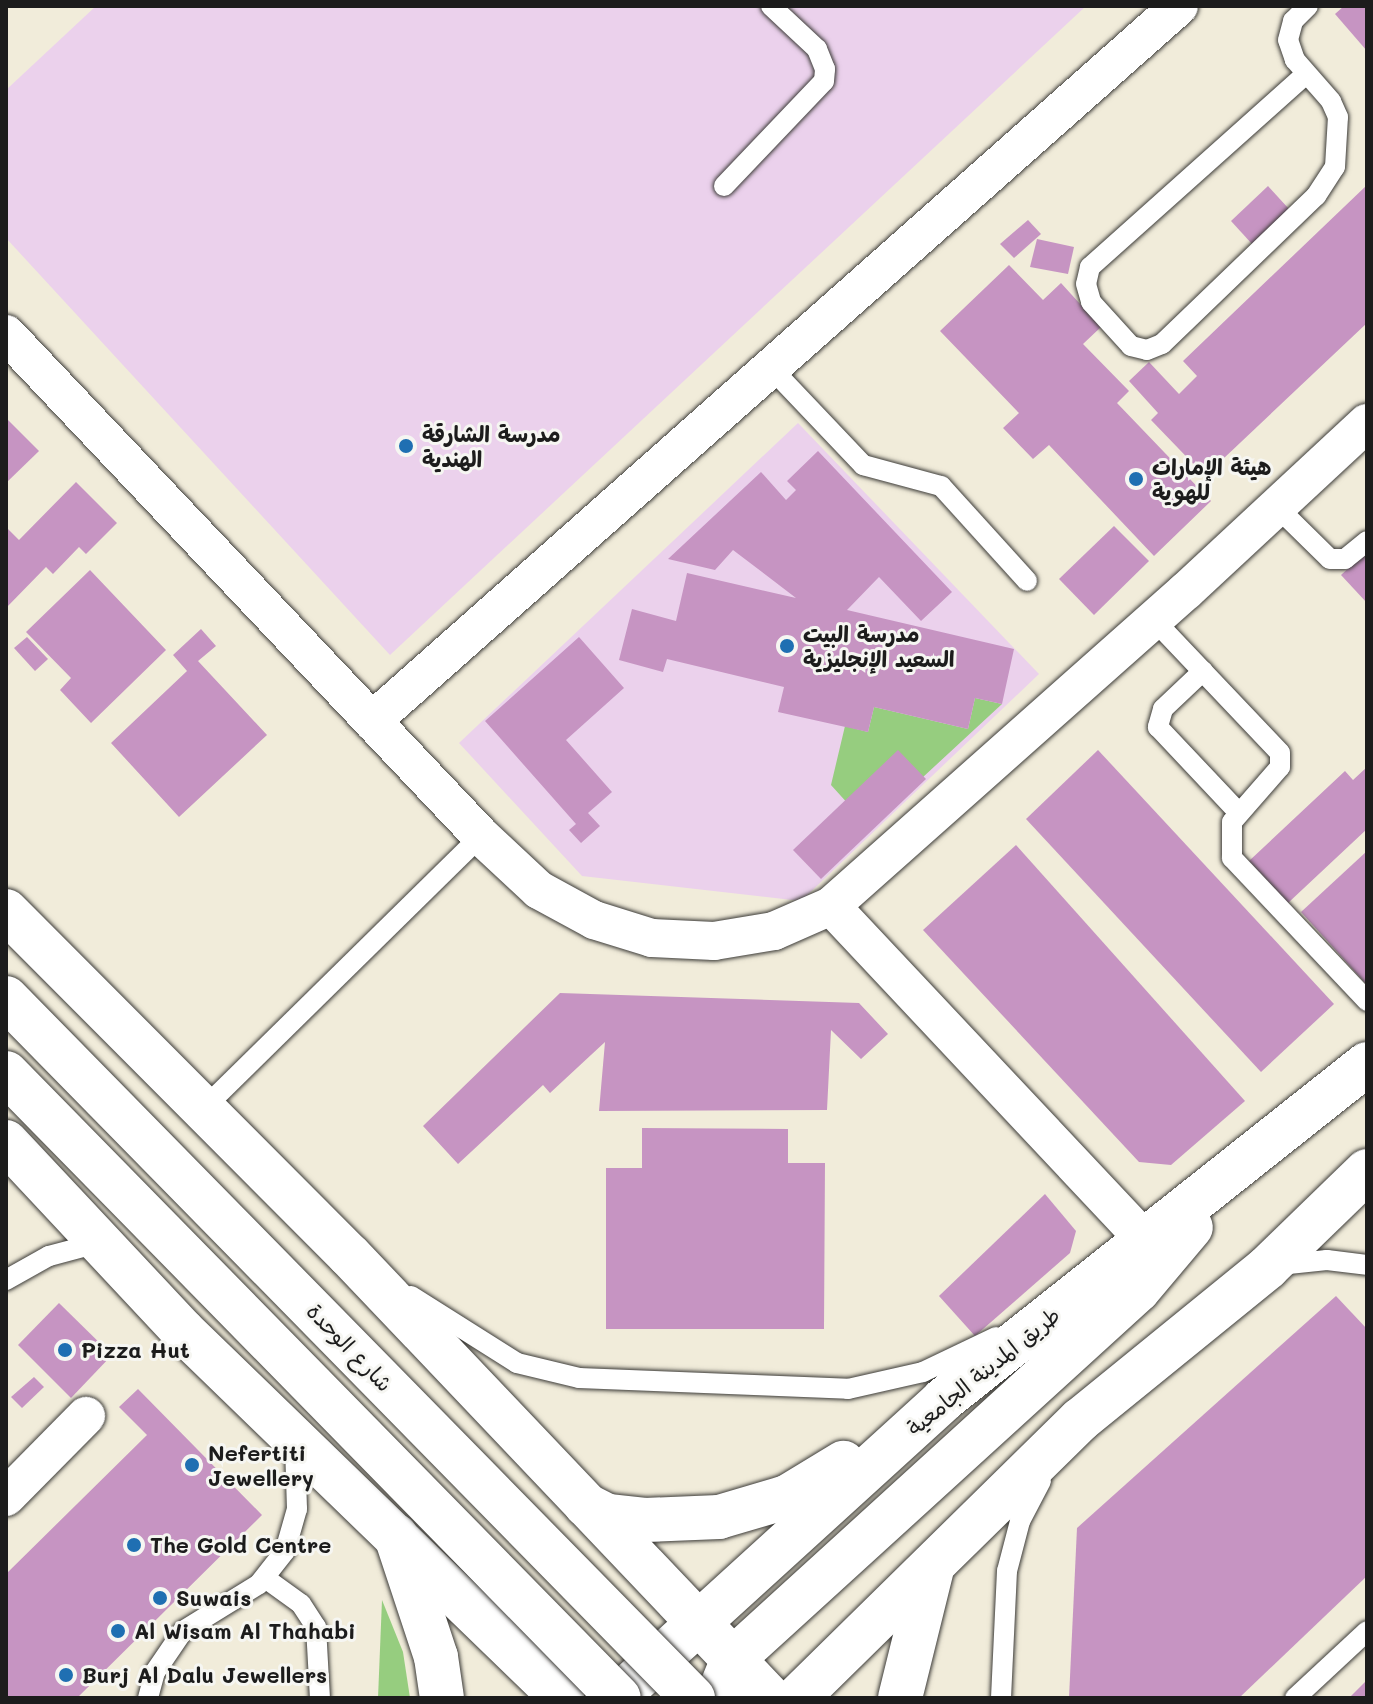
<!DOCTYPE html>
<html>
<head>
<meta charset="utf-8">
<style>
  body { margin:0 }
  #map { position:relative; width:1373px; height:1704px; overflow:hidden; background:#f1ecda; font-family:Mali,"Playpen Sans Arabic",sans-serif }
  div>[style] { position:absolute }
  .built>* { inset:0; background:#ebd1ec }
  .green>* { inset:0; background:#96cd7f }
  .building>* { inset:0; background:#c694c2 }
  .roads { filter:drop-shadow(0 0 2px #3c3b38) drop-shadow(0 0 2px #3c3b38) }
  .lane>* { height:20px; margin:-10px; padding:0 10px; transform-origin:10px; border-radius:10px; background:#fff }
  .street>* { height:38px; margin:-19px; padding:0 19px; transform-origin:19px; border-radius:19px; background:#fff }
  .secondary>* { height:44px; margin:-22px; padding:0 22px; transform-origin:22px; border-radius:22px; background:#fff }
  .primary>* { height:44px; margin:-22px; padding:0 22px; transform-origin:22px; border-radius:22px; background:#fff }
  .bridges { filter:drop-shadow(0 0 2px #3c3b38) drop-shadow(0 0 2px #3c3b38) }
  .highway-bridge>* { height:44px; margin:-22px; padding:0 22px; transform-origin:22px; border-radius:22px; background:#fff }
  .dots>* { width:22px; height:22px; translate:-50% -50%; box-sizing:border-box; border:4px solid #f6f6f2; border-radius:50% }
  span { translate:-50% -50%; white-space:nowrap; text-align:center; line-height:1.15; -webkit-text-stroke:6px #f6f6f2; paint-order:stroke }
  .poi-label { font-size:22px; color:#1c1c1c; font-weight:700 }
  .left { translate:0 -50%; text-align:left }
  .street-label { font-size:22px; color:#1c1c1c }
  .frame { position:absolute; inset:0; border:8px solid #1c1c1c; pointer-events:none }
</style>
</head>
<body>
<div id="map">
  <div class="built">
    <div style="clip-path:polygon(96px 6px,1086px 6px,390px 655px,6px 238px,6px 90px)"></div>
    <div style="clip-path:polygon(798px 423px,1039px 674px,801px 901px,582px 876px,459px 743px)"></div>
  </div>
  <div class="green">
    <div style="clip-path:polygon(975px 698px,1002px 704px,869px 827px,831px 785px,845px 726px,868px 732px,874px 707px,968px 729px)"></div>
    <div style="clip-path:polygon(382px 1600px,403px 1652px,410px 1698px,378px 1698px)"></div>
  </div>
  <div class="building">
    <div style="clip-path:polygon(1344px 6px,1367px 6px,1367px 51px,1335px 14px)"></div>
    <div style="clip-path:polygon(1367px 185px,1367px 323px,1205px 476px,1151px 420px,1158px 413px,1129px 381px,1149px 362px,1179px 394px,1197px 376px,1183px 361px)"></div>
    <div style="clip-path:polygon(1268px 186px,1289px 209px,1252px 244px,1231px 221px)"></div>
    <div style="clip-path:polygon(1028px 220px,1041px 234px,1014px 258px,1000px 244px)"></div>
    <div style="clip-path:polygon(1037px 239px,1074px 247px,1068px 274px,1030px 267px)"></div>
    <div style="clip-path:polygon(1009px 265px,1043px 300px,1061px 283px,1101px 327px,1083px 344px,1129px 391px,1117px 403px,1211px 501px,1154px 556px,1049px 445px,1033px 459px,1003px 428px,1019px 413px,940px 331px)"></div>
    <div style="clip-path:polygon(6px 418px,39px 451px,6px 483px)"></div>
    <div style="clip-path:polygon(818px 451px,952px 592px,921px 621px,879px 577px,847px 610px,1014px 649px,1002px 704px,975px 698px,968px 729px,874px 707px,868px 732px,778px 712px,784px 687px,667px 659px,663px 672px,619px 660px,632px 609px,676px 621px,687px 573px,796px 598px,733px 550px,715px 570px,668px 559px,761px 472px,786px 500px,796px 490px,787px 481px)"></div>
    <div style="clip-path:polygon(76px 482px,117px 523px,86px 554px,79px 547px,53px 574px,46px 567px,6px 608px,6px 527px,19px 540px)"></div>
    <div style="clip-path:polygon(1114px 526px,1149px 561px,1094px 615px,1059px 579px)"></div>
    <div style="clip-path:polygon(1367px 551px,1367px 603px,1341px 575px)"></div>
    <div style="clip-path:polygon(90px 570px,166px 650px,91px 723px,60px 690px,71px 678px,26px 632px)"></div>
    <div style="clip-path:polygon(201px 629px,216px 646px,198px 661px,267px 735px,179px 817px,111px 743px,187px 671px,173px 655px)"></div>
    <div style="clip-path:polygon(27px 637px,48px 659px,35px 671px,14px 648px)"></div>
    <div style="clip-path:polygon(579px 637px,624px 688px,566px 740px,612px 792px,588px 813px,600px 826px,581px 843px,569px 830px,576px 824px,485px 721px)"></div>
    <div style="clip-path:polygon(898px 750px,926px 779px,821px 879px,793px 850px)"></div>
    <div style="clip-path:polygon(1098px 750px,1334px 1004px,1261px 1072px,1026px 819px)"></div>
    <div style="clip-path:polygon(1367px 767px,1367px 829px,1288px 903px,1249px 861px,1345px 771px,1353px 780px)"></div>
    <div style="clip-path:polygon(1016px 845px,1245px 1101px,1171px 1165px,1139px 1162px,923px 930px)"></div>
    <div style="clip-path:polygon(1367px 851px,1367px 985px,1301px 912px)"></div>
    <div style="clip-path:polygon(560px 993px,859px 1003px,888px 1034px,861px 1059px,831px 1030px,827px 1110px,599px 1111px,605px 1042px,550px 1093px,543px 1085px,458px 1164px,423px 1126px)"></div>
    <div style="clip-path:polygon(642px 1128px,788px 1129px,788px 1163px,825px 1163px,824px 1329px,606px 1329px,606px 1168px,642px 1168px)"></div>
    <div style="clip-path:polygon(1045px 1194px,1076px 1231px,1070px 1253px,975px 1336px,939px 1296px)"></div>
    <div style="clip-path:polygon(1336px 1296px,1367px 1329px,1367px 1576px,1239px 1698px,1069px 1698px,1077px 1528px)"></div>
    <div style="clip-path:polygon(59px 1303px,112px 1355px,71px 1398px,18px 1345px)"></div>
    <div style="clip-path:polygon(34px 1377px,44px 1387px,22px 1408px,11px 1397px)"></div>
    <div style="clip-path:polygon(138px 1389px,262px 1515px,77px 1698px,6px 1698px,6px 1574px,147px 1435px,119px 1407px)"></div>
    <div style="clip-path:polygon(1367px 1680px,1367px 1698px,1349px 1698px)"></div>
  </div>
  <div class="roads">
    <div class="lane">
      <div style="left:1306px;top:74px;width:290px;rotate:138.2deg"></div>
      <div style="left:1090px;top:267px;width:17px;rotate:103deg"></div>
      <div style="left:1086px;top:284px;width:19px;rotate:74deg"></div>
      <div style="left:1091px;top:302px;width:59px;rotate:47.7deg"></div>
      <div style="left:1131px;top:346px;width:16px;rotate:14deg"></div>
      <div style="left:1147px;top:350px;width:16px;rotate:-22deg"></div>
      <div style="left:1162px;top:344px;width:214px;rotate:-43.9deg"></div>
      <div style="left:1316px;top:196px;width:35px;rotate:-57deg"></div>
      <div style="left:1335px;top:167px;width:50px;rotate:-86.6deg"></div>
      <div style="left:1338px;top:117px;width:17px;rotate:-114deg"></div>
      <div style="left:1331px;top:101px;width:55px;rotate:-131.3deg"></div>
      <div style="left:1295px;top:60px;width:21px;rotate:-109deg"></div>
      <div style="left:1288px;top:40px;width:20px;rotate:-75deg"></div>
      <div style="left:1293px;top:21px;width:21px;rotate:-45deg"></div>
      <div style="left:724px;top:186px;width:145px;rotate:-46.4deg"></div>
      <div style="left:824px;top:81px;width:12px;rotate:-85deg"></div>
      <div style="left:825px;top:69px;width:22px;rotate:-112deg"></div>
      <div style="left:817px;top:49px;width:63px;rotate:-136.9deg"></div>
      <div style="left:771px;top:368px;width:134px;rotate:46.5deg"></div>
      <div style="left:863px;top:465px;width:81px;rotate:15.1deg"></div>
      <div style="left:941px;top:486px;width:128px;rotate:47.8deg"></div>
      <div style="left:1277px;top:507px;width:74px;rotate:44.5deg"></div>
      <div style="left:1330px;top:559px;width:15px"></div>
      <div style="left:1345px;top:559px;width:28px;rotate:-39deg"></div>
      <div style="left:1154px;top:620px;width:183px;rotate:46.5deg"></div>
      <div style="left:1280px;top:753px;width:14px;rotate:90deg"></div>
      <div style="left:1280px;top:767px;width:73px;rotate:131.1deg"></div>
      <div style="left:1232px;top:822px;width:36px;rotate:90deg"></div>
      <div style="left:1232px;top:858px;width:197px;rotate:46.6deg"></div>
      <div style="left:1203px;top:671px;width:55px;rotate:136.5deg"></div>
      <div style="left:1163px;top:709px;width:19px;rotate:106deg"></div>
      <div style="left:1158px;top:727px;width:117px;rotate:46.7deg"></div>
      <div style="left:203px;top:1109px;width:390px;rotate:-44.5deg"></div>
      <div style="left:1279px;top:1265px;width:48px;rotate:-5.9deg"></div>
      <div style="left:1327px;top:1260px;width:40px;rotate:7.1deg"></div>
      <div style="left:6px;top:1280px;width:49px;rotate:-29.2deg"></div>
      <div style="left:49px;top:1256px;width:51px;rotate:-14.9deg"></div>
      <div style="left:411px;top:1296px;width:125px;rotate:32.3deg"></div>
      <div style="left:517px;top:1363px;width:64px;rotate:13.6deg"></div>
      <div style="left:579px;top:1378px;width:269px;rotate:2.3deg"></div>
      <div style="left:848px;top:1389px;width:77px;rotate:-12.8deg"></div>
      <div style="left:923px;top:1372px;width:81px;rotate:-25.6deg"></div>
      <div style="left:265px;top:1578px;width:44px;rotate:35.8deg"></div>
      <div style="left:301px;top:1604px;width:27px;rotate:57deg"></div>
      <div style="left:316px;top:1627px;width:71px;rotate:86.8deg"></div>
      <div style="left:148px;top:1698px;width:27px;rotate:-75deg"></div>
      <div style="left:155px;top:1672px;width:50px;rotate:-55.7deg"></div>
      <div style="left:183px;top:1631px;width:89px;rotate:-31.7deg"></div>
      <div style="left:259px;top:1584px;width:42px;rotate:-51.8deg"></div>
      <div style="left:285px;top:1551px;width:44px;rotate:-74.1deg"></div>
      <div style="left:297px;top:1509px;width:62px;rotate:-91.8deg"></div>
      <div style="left:1001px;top:1698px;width:127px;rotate:-87.3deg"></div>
      <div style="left:1007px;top:1571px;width:52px;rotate:-75.4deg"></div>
      <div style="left:1020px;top:1521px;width:45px;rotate:-62.3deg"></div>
      <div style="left:1295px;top:1698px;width:98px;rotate:-42.9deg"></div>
    </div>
    <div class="street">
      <div style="left:6px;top:334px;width:691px;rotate:46.58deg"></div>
      <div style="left:481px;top:836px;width:79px;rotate:43deg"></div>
      <div style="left:539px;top:890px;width:63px;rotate:28.6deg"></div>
      <div style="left:594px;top:920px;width:61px;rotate:17.2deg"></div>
      <div style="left:652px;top:938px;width:62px;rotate:2.8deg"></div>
      <div style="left:714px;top:941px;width:61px;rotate:-9.5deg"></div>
      <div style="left:774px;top:931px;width:62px;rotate:-23.7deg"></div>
      <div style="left:831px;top:906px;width:475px;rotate:-41.6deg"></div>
      <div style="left:1186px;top:591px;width:247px;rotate:-42.9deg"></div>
      <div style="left:372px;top:721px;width:1078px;rotate:-41.54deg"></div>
      <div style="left:831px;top:906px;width:458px;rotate:46.8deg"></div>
      <div style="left:6px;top:1497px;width:114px;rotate:-45.4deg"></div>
    </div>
    <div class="secondary">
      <div style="left:6px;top:911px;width:486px;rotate:45.1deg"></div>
      <div style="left:349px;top:1255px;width:611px;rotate:46.46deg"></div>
      <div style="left:6px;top:1142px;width:259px;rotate:46.9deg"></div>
      <div style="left:183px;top:1331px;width:528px;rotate:44.08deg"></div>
    </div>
    <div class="primary">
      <div style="left:586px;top:1505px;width:25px;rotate:27deg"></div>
      <div style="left:608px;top:1516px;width:37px;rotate:6deg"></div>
      <div style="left:645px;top:1520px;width:74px;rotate:-2.3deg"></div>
      <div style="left:719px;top:1517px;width:71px;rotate:-16.4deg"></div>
      <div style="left:787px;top:1497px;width:66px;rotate:-31.3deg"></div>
      <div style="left:396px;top:1536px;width:127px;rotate:71.7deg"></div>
      <div style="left:436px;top:1657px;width:41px;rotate:81.7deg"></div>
      <div style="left:616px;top:1698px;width:442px;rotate:-42.3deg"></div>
      <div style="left:943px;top:1400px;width:541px;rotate:-38.4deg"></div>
      <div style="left:717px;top:1698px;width:42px;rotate:-67.7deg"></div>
      <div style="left:733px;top:1659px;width:548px;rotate:-42.34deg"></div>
      <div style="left:1138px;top:1290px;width:82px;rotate:-49.9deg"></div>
      <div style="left:797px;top:1698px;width:397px;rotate:-44.5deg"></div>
      <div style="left:1080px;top:1420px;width:242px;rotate:-39.1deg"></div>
      <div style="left:1268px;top:1267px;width:138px;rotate:-44.1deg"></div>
      <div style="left:900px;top:1698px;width:137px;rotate:-76.1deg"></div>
    </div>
  </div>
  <div class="bridges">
    <div class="highway-bridge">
      <div style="left:6px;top:998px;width:981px;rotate:45.54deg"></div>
      <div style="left:6px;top:1073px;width:875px;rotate:45.56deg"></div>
    </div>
  </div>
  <div class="dots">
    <div style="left:406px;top:446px;background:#1f6fb2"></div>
    <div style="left:1136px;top:479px;background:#1f6fb2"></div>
    <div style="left:787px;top:646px;background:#1f6fb2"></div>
    <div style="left:65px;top:1350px;background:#1f6fb2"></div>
    <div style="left:192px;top:1465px;background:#1f6fb2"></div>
    <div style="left:134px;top:1545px;background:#1f6fb2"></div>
    <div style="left:160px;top:1598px;background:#1f6fb2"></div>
    <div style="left:118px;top:1631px;background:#1f6fb2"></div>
    <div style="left:66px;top:1675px;background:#1f6fb2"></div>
  </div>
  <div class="poi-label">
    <span class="left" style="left:422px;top:446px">مدرسة الشارقة<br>الهندية</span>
    <span class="left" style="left:1152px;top:479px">هيئة الإمارات<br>للهوية</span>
    <span class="left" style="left:803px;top:646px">مدرسة البيت<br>السعيد الإنجليزية</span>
    <span class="left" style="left:81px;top:1350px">Pizza Hut</span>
    <span class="left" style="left:208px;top:1465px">Nefertiti<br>Jewellery</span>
    <span class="left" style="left:150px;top:1545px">The Gold Centre</span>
    <span class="left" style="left:176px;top:1598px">Suwais</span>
    <span class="left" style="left:134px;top:1631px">Al Wisam Al Thahabi</span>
    <span class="left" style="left:82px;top:1675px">Burj Al Dalu Jewellers</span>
  </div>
  <div class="street-label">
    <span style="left:350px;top:1347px;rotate:46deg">شارع الوحدة</span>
    <span style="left:983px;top:1371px;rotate:-39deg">طريق المدينة الجامعية</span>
  </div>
  <div class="frame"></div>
</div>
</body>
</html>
